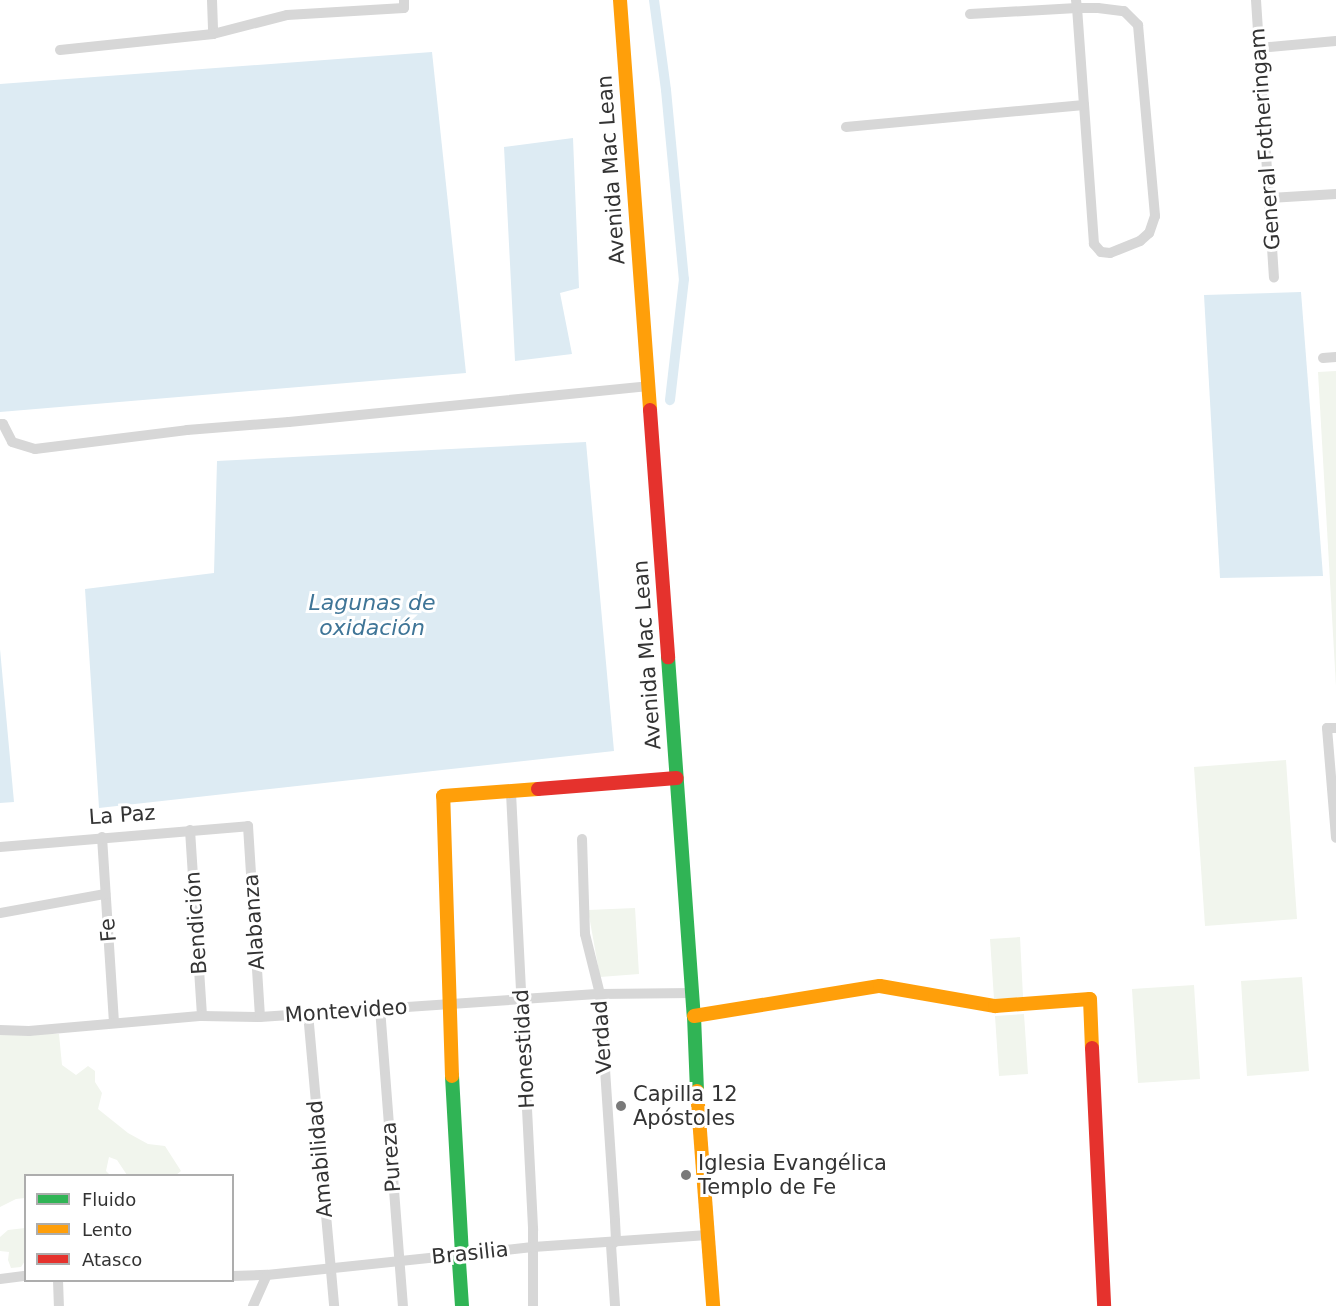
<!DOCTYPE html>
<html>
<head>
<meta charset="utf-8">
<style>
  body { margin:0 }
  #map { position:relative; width:1336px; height:1306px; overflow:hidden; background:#fff; font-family:"DejaVu Sans",sans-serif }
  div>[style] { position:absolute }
  .green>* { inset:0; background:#f1f5ed }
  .water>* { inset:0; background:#ddebf3 }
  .canal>* { height:10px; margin:-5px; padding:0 5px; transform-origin:5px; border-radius:5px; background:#ddebf3 }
  .street>* { height:10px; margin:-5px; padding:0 5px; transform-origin:5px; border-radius:5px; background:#d7d7d7 }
  .fast>* { height:14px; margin:-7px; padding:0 7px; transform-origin:7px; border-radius:7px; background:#30b455 }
  .slow>* { height:14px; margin:-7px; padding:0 7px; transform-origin:7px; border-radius:7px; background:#ff9f0a }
  .jam>* { height:14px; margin:-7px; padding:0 7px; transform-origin:7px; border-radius:7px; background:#e5322d }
  .dots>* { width:16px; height:16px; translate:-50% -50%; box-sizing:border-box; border:3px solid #fff; border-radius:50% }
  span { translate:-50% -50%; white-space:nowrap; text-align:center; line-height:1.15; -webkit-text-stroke:6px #fff; paint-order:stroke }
  .street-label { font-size:21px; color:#333 }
  .poi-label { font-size:21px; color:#333 }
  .left { translate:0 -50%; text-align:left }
  .water-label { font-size:22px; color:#3f7597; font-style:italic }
  .legend { position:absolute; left:24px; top:1174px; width:210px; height:108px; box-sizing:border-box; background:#fff; border:2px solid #adadad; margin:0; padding:8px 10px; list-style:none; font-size:18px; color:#333 }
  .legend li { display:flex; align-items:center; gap:12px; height:30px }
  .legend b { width:30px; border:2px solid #adadad }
</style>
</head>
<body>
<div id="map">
  <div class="green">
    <div style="clip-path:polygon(1336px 371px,1336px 686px,1318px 372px)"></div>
    <div style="clip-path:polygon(1286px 760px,1297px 919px,1205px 926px,1194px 767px)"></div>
    <div style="clip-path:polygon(635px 908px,639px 974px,600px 977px,588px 910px)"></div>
    <div style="clip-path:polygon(1020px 937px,1023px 997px,994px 999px,990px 939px)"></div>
    <div style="clip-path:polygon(1302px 977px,1309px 1071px,1247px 1076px,1241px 981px)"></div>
    <div style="clip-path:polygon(1194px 985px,1200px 1079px,1138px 1083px,1132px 989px)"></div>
    <div style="clip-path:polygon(1024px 1014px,1028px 1074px,999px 1076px,995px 1016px)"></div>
    <div style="clip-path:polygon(0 1034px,59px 1034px,62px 1065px,76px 1075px,88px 1066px,95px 1071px,95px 1082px,102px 1093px,98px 1109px,128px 1133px,148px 1144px,165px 1146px,181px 1171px,176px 1175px,127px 1175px,117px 1160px,109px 1157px,106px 1171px,110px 1175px,26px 1176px,25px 1198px,16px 1199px,0 1207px)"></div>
    <div style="clip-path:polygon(25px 1228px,25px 1261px,21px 1267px,11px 1268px,8px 1260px,9px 1252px,0 1251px,0 1237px,8px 1230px)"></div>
  </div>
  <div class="water">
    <div style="clip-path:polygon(432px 52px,466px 373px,0 412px,0 84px)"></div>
    <div style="clip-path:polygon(573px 138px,579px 288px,560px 293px,572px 354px,515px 361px,504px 147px)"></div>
    <div style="clip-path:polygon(1301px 292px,1323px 576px,1220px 578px,1204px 295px)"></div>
    <div style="clip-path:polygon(586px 442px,614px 751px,99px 808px,85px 589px,214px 573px,217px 461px)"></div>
    <div style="clip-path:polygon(0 649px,14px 802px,0 803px)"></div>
  </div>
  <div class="canal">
    <div style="left:654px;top:0;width:91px;rotate:82.4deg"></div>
    <div style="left:666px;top:90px;width:190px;rotate:84.6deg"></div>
    <div style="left:684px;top:279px;width:122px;rotate:96.6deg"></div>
  </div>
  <div class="street">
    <div style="left:212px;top:0;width:34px;rotate:88deg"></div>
    <div style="left:1256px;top:0;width:278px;rotate:86.3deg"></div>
    <div style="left:970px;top:14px;width:107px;rotate:-3.2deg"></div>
    <div style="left:1077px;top:8px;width:21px"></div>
    <div style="left:1098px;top:8px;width:26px;rotate:7deg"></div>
    <div style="left:1124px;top:11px;width:20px;rotate:45deg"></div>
    <div style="left:1138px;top:25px;width:192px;rotate:84.9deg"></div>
    <div style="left:1155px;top:216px;width:18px;rotate:109deg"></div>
    <div style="left:1149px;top:233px;width:12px;rotate:138deg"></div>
    <div style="left:1140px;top:241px;width:32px;rotate:158deg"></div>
    <div style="left:1110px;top:253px;width:9px;rotate:-174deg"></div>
    <div style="left:1101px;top:252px;width:11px;rotate:-131deg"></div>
    <div style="left:1094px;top:244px;width:139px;rotate:-94.1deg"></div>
    <div style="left:1084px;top:105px;width:97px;rotate:-94.1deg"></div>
    <div style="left:1077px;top:8px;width:8px;rotate:-97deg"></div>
    <div style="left:1259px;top:48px;width:77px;rotate:-5.2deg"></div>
    <div style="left:60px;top:50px;width:154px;rotate:-6deg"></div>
    <div style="left:213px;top:34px;width:76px;rotate:-14.4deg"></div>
    <div style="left:287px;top:15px;width:117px;rotate:-3.4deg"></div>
    <div style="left:404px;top:8px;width:8px;rotate:-90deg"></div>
    <div style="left:846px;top:127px;width:239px;rotate:-5.3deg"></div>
    <div style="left:1269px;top:198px;width:67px;rotate:-3.4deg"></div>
    <div style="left:1323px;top:358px;width:13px;rotate:-4deg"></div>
    <div style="left:0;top:424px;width:3px"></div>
    <div style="left:3px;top:424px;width:20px;rotate:63deg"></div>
    <div style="left:12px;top:442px;width:24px;rotate:17deg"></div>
    <div style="left:35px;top:449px;width:153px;rotate:-7.1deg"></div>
    <div style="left:187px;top:430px;width:102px;rotate:-4.5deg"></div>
    <div style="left:289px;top:422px;width:361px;rotate:-5.7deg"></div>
    <div style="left:1336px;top:728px;width:9px;rotate:180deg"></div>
    <div style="left:1327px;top:728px;width:110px;rotate:85.3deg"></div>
    <div style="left:511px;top:793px;width:438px;rotate:87.1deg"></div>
    <div style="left:533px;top:1230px;width:76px;rotate:90deg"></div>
    <div style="left:190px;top:830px;width:186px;rotate:86.3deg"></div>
    <div style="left:102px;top:837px;width:186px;rotate:86.3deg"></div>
    <div style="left:582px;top:839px;width:95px;rotate:88.2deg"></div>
    <div style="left:585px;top:934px;width:62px;rotate:76deg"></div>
    <div style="left:600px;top:994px;width:227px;rotate:86.2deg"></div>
    <div style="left:615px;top:1221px;width:20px;rotate:87deg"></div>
    <div style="left:616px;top:1241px;width:6px;rotate:141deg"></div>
    <div style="left:611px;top:1245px;width:61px;rotate:86.2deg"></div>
    <div style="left:0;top:847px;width:249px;rotate:-4.8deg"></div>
    <div style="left:248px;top:826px;width:191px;rotate:86.4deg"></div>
    <div style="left:0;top:913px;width:107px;rotate:-10.3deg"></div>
    <div style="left:380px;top:1008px;width:299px;rotate:85.6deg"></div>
    <div style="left:308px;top:1013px;width:294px;rotate:84.9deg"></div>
    <div style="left:0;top:1030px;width:29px;rotate:2deg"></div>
    <div style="left:29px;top:1031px;width:174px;rotate:-5deg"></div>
    <div style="left:202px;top:1016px;width:58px;rotate:1deg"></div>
    <div style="left:260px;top:1017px;width:341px;rotate:-3.9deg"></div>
    <div style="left:600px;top:994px;width:92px;rotate:-0.6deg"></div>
    <div style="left:232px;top:1276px;width:35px;rotate:-2deg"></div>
    <div style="left:267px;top:1275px;width:267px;rotate:-6deg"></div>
    <div style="left:533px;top:1247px;width:175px;rotate:-3.9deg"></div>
    <div style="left:0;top:1279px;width:26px;rotate:-7deg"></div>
    <div style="left:58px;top:1280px;width:26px;rotate:88deg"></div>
    <div style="left:253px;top:1306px;width:34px;rotate:-66deg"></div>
  </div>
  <div class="fast">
    <div style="left:668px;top:657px;width:360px;rotate:85.9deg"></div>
    <div style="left:694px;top:1016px;width:75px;rotate:87.7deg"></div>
    <div style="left:452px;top:1076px;width:178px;rotate:86.8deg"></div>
    <div style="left:462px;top:1254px;width:9px;rotate:111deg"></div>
    <div style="left:459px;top:1262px;width:44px;rotate:86.1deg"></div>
  </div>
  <div class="slow">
    <div style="left:620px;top:0;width:411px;rotate:85.8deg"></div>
    <div style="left:694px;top:1016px;width:188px;rotate:-9.2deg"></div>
    <div style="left:880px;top:986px;width:117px;rotate:9.9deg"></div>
    <div style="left:995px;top:1006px;width:95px;rotate:-4.2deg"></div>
    <div style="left:1090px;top:999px;width:49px;rotate:87.7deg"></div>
    <div style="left:452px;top:1076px;width:280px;rotate:-91.8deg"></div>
    <div style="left:443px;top:796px;width:95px;rotate:-4.2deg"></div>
    <div style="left:697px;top:1091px;width:216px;rotate:85.7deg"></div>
  </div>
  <div class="jam">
    <div style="left:650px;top:410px;width:248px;rotate:85.8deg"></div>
    <div style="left:538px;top:789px;width:139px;rotate:-4.5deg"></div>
    <div style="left:1092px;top:1048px;width:258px;rotate:87.3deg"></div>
  </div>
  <div class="dots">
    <div style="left:621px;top:1106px;background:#7a7a7a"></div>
    <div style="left:686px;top:1175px;background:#7a7a7a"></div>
  </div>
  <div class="street-label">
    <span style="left:1265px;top:139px;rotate:-94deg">General Fotheringam</span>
    <span style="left:611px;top:170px;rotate:-94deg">Avenida Mac Lean</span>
    <span style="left:647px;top:655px;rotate:-94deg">Avenida Mac Lean</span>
    <span style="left:122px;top:815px;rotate:-4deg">La Paz</span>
    <span style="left:254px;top:922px;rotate:-94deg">Alabanza</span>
    <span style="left:196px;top:923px;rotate:-94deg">Bendición</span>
    <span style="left:108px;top:930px;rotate:-95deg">Fe</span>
    <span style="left:346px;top:1011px;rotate:-4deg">Montevideo</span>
    <span style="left:602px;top:1037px;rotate:-94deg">Verdad</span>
    <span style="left:524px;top:1049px;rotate:-93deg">Honestidad</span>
    <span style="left:391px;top:1157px;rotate:-94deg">Pureza</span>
    <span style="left:320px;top:1159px;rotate:-95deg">Amabilidad</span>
    <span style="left:470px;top:1253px;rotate:-6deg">Brasilia</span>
  </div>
  <div class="poi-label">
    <span class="left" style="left:633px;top:1106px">Capilla 12<br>Apóstoles</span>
    <span class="left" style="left:698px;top:1175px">Iglesia Evangélica<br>Templo de Fe</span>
  </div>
  <div class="water-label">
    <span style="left:372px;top:615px">Lagunas de<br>oxidación</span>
  </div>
  <ul class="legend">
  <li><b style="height:8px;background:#30b455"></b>Fluido</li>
  <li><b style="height:8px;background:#ff9f0a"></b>Lento</li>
  <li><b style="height:8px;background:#e5322d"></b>Atasco</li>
  </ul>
</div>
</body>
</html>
